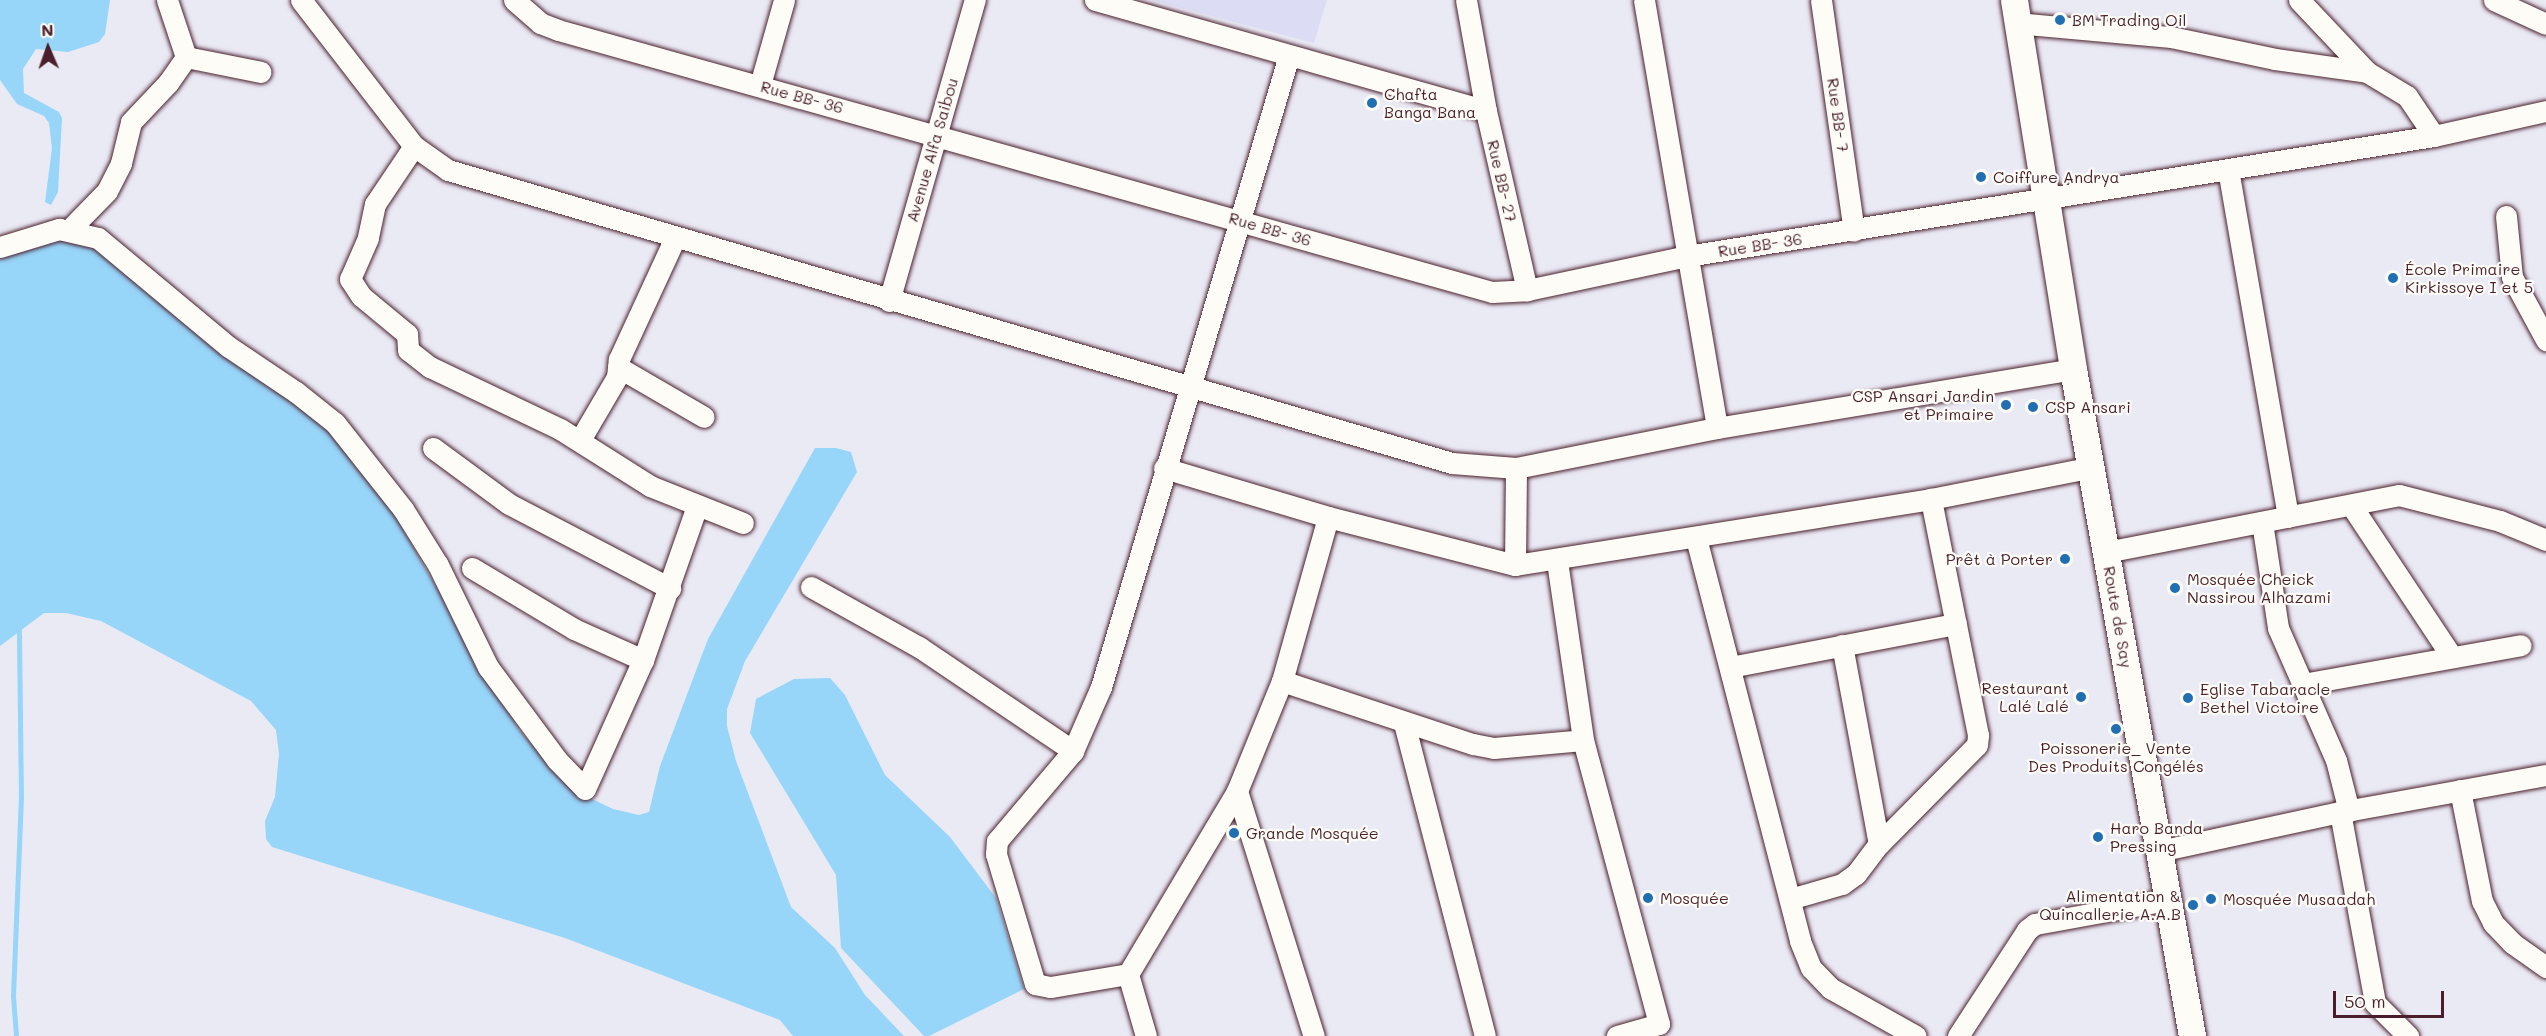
<!DOCTYPE html>
<html>
<head>
<meta charset="utf-8">
<style>
  body { margin:0 }
  #map { position:relative; width:2546px; height:1036px; overflow:hidden; background:#eaeaf5; font-family:Mali,sans-serif }
  div>[style] { position:absolute }
  .built>* { inset:0; background:#dcddf4 }
  .water>* { inset:0; background:#97d5f9 }
  .stream>* { height:4.5px; margin:-2.25px; padding:0 2.25px; transform-origin:2.25px; border-radius:2.25px; background:#97d5f9 }
  .roads { filter:drop-shadow(0 0 2px #4a1f2b) drop-shadow(0 0 2px #4a1f2b) }
  .minor>* { height:21px; margin:-10.5px; padding:0 10.5px; transform-origin:10.5px; border-radius:10.5px; background:#fdfcf7 }
  .major>* { height:27px; margin:-13.5px; padding:0 13.5px; transform-origin:13.5px; border-radius:13.5px; background:#fdfcf7 }
  .dots>* { width:16px; height:16px; translate:-50% -50%; box-sizing:border-box; border:3px solid #fdfcf7; border-radius:50% }
  span { translate:-50% -50%; white-space:nowrap; text-align:center; line-height:1.15; -webkit-text-stroke:4.5px #fdfcf7; paint-order:stroke }
  .poi-label { font-size:16px; color:#4a1f2b }
  .left { translate:0 -50%; text-align:left }
  .right { translate:-100% -50%; text-align:right }
  .street-label { font-size:16px; color:#4a1f2b }
  .north { position:absolute; left:18px; top:18px; width:60px; height:60px; -webkit-text-stroke:4px #fdfcf7; paint-order:stroke; rotate:358deg; font-size:16px; font-weight:700; line-height:24px; text-align:center; color:#4a1f2b }
  .north::after { content:''; display:block; margin:auto; width:21px; height:27px; background:#4a1f2b; clip-path:polygon(50% 0,100% 100%,50% 72%,0 100%) }
  .scale { position:absolute; left:2333px; top:991px; width:111px; height:27px; box-sizing:border-box; border:3px solid #4a1f2b; border-top:0; padding-left:8px; font-size:18px; line-height:21px; white-space:nowrap; color:#4a1f2b; -webkit-text-stroke:4px #fdfcf7; paint-order:stroke }
</style>
</head>
<body>
<div id="map">
  <div class="built">
    <div style="clip-path:polygon(1151px 0,1327px 0,1314px 43px)"></div>
  </div>
  <div class="water">
    <div style="clip-path:polygon(0 0,110px 0,105px 34px,99px 42px,68px 52px,36px 49px,23px 69px,24px 93px,59px 112px,62px 118px,58px 192px,51px 205px,45px 202px,52px 148px,49px 123px,44px 116px,17px 104px,0 80px)"></div>
    <div style="clip-path:polygon(53px 236px,80px 239px,272px 380px,345px 445px,386px 500px,519px 730px,571px 789px,613px 809px,639px 815px,649px 812px,660px 766px,708px 639px,815px 448px,836px 448px,851px 452px,857px 472px,745px 661px,727px 709px,727px 726px,736px 761px,791px 907px,835px 948px,865px 995px,904px 1036px,793px 1036px,780px 1020px,565px 938px,272px 847px,266px 839px,265px 821px,275px 797px,279px 754px,276px 730px,251px 701px,101px 621px,66px 613px,44px 613px,0 646px,0 257px)"></div>
    <div style="clip-path:polygon(830px 678px,845px 695px,885px 775px,950px 837px,996px 898px,1024px 989px,929px 1036px,924px 1036px,841px 948px,836px 875px,750px 733px,756px 699px,794px 679px)"></div>
  </div>
  <div class="stream">
    <div style="left:16px;top:1036px;width:40px;rotate:-94.3deg"></div>
    <div style="left:13px;top:996px;width:196px;rotate:-87.7deg"></div>
    <div style="left:21px;top:800px;width:171px;rotate:-90.7deg"></div>
  </div>
  <div class="roads">
    <div class="minor">
      <div style="left:167px;top:0;width:60px;rotate:71.6deg"></div>
      <div style="left:186px;top:57px;width:76px;rotate:11.3deg"></div>
      <div style="left:301px;top:0;width:185px;rotate:52.3deg"></div>
      <div style="left:414px;top:146px;width:42px;rotate:35.2deg"></div>
      <div style="left:448px;top:170px;width:1046px;rotate:16.27deg"></div>
      <div style="left:1452px;top:463px;width:64px;rotate:4.5deg"></div>
      <div style="left:1516px;top:468px;width:205px;rotate:-11.3deg"></div>
      <div style="left:1717px;top:428px;width:361px;rotate:-9.4deg"></div>
      <div style="left:514px;top:0;width:35px;rotate:41deg"></div>
      <div style="left:540px;top:23px;width:19px;rotate:21deg"></div>
      <div style="left:558px;top:30px;width:970px;rotate:15.67deg"></div>
      <div style="left:1492px;top:292px;width:35px;rotate:-3deg"></div>
      <div style="left:1527px;top:290px;width:164px;rotate:-12deg"></div>
      <div style="left:1687px;top:256px;width:757px;rotate:-9.13deg"></div>
      <div style="left:2434px;top:136px;width:115px;rotate:-12.6deg"></div>
      <div style="left:1095px;top:0;width:406px;rotate:15.8deg"></div>
      <div style="left:1466px;top:0;width:113px;rotate:79.8deg"></div>
      <div style="left:1486px;top:111px;width:184px;rotate:77.1deg"></div>
      <div style="left:1644px;top:0;width:434px;rotate:80.3deg"></div>
      <div style="left:1821px;top:0;width:233px;rotate:81.9deg"></div>
      <div style="left:2299px;top:0;width:99px;rotate:46.6deg"></div>
      <div style="left:2367px;top:72px;width:47px;rotate:31deg"></div>
      <div style="left:2407px;top:96px;width:48px;rotate:56deg"></div>
      <div style="left:2494px;top:0;width:57px;rotate:24.8deg"></div>
      <div style="left:2016px;top:23px;width:156px;rotate:5.2deg"></div>
      <div style="left:2171px;top:37px;width:106px;rotate:11.9deg"></div>
      <div style="left:2275px;top:59px;width:93px;rotate:8deg"></div>
      <div style="left:760px;top:85px;width:88px;rotate:-74.2deg"></div>
      <div style="left:414px;top:146px;width:70px;rotate:123.9deg"></div>
      <div style="left:375px;top:204px;width:35px;rotate:102deg"></div>
      <div style="left:368px;top:238px;width:45px;rotate:113.7deg"></div>
      <div style="left:350px;top:279px;width:20px;rotate:57deg"></div>
      <div style="left:361px;top:296px;width:60px;rotate:39.6deg"></div>
      <div style="left:407px;top:334px;width:16px;rotate:86deg"></div>
      <div style="left:408px;top:350px;width:28px;rotate:38deg"></div>
      <div style="left:430px;top:367px;width:144px;rotate:25.5deg"></div>
      <div style="left:560px;top:429px;width:107px;rotate:32.3deg"></div>
      <div style="left:650px;top:486px;width:100px;rotate:21.7deg"></div>
      <div style="left:2228px;top:169px;width:353px;rotate:80.2deg"></div>
      <div style="left:2506px;top:216px;width:61px;rotate:84.4deg"></div>
      <div style="left:2512px;top:277px;width:72px;rotate:61.6deg"></div>
      <div style="left:69px;top:230px;width:54px;rotate:-45.7deg"></div>
      <div style="left:107px;top:191px;width:31px;rotate:-63deg"></div>
      <div style="left:121px;top:163px;width:42px;rotate:-76.3deg"></div>
      <div style="left:131px;top:122px;width:54px;rotate:-46.5deg"></div>
      <div style="left:168px;top:83px;width:32px;rotate:-55deg"></div>
      <div style="left:0;top:247px;width:62px;rotate:-17deg"></div>
      <div style="left:59px;top:229px;width:40px;rotate:13deg"></div>
      <div style="left:98px;top:238px;width:170px;rotate:39.8deg"></div>
      <div style="left:229px;top:347px;width:81px;rotate:33.9deg"></div>
      <div style="left:296px;top:392px;width:50px;rotate:38.5deg"></div>
      <div style="left:335px;top:423px;width:110px;rotate:51.7deg"></div>
      <div style="left:403px;top:509px;width:66px;rotate:58deg"></div>
      <div style="left:438px;top:565px;width:114px;rotate:63.9deg"></div>
      <div style="left:488px;top:667px;width:116px;rotate:53.4deg"></div>
      <div style="left:557px;top:760px;width:40px;rotate:46deg"></div>
      <div style="left:585px;top:789px;width:141px;rotate:-65.8deg"></div>
      <div style="left:643px;top:660px;width:163px;rotate:-70.7deg"></div>
      <div style="left:889px;top:301px;width:313px;rotate:-74.1deg"></div>
      <div style="left:618px;top:367px;width:99px;rotate:30.2deg"></div>
      <div style="left:580px;top:440px;width:73px;rotate:-59.6deg"></div>
      <div style="left:617px;top:377px;width:18px;rotate:-84deg"></div>
      <div style="left:619px;top:359px;width:133px;rotate:-65.2deg"></div>
      <div style="left:433px;top:448px;width:94px;rotate:36.4deg"></div>
      <div style="left:509px;top:504px;width:182px;rotate:27.6deg"></div>
      <div style="left:1164px;top:468px;width:171px;rotate:16.6deg"></div>
      <div style="left:1328px;top:517px;width:193px;rotate:14.4deg"></div>
      <div style="left:1515px;top:565px;width:421px;rotate:-9deg"></div>
      <div style="left:1931px;top:499px;width:164px;rotate:-11.2deg"></div>
      <div style="left:2351px;top:505px;width:182px;rotate:56.4deg"></div>
      <div style="left:2262px;top:522px;width:107px;rotate:81.4deg"></div>
      <div style="left:2278px;top:628px;width:144px;rotate:66.3deg"></div>
      <div style="left:2336px;top:760px;width:53px;rotate:75.7deg"></div>
      <div style="left:1696px;top:538px;width:416px;rotate:75.5deg"></div>
      <div style="left:1800px;top:941px;width:29px;rotate:68deg"></div>
      <div style="left:1811px;top:968px;width:28px;rotate:46deg"></div>
      <div style="left:1830px;top:988px;width:98px;rotate:29.2deg"></div>
      <div style="left:2106px;top:552px;width:298px;rotate:-11deg"></div>
      <div style="left:2399px;top:495px;width:104px;rotate:14.4deg"></div>
      <div style="left:2500px;top:521px;width:50px;rotate:22.4deg"></div>
      <div style="left:1557px;top:561px;width:181px;rotate:81.7deg"></div>
      <div style="left:1583px;top:740px;width:294px;rotate:75deg"></div>
      <div style="left:1659px;top:1024px;width:44px;rotate:164.1deg"></div>
      <div style="left:1515px;top:565px;width:97px;rotate:-89.4deg"></div>
      <div style="left:472px;top:568px;width:119px;rotate:30.9deg"></div>
      <div style="left:574px;top:629px;width:76px;rotate:24.2deg"></div>
      <div style="left:811px;top:587px;width:124px;rotate:29.1deg"></div>
      <div style="left:919px;top:647px;width:186px;rotate:34deg"></div>
      <div style="left:1842px;top:645px;width:202px;rotate:79.5deg"></div>
      <div style="left:1730px;top:667px;width:230px;rotate:-10.8deg"></div>
      <div style="left:1282px;top:681px;width:201px;rotate:18.3deg"></div>
      <div style="left:1473px;top:744px;width:21px;rotate:11deg"></div>
      <div style="left:1494px;top:748px;width:89px;rotate:-5.1deg"></div>
      <div style="left:2303px;top:684px;width:221px;rotate:-10.1deg"></div>
      <div style="left:1404px;top:723px;width:323px;rotate:75.5deg"></div>
      <div style="left:2460px;top:790px;width:113px;rotate:78.8deg"></div>
      <div style="left:2482px;top:901px;width:25px;rotate:63deg"></div>
      <div style="left:2493px;top:923px;width:28px;rotate:46deg"></div>
      <div style="left:2512px;top:943px;width:42px;rotate:35.2deg"></div>
      <div style="left:1237px;top:791px;width:257px;rotate:72.6deg"></div>
      <div style="left:2340px;top:812px;width:194px;rotate:79.6deg"></div>
      <div style="left:2375px;top:1003px;width:47px;rotate:45deg"></div>
      <div style="left:2159px;top:851px;width:185px;rotate:-12.2deg"></div>
      <div style="left:2340px;top:812px;width:209px;rotate:-10.2deg"></div>
      <div style="left:1790px;top:899px;width:54px;rotate:-16.1deg"></div>
      <div style="left:1842px;top:884px;width:17px;rotate:-36deg"></div>
      <div style="left:1856px;top:874px;width:38px;rotate:-53deg"></div>
      <div style="left:1879px;top:844px;width:139px;rotate:-45.3deg"></div>
      <div style="left:1977px;top:745px;width:10px;rotate:-84deg"></div>
      <div style="left:1978px;top:735px;width:241px;rotate:-101.3deg"></div>
      <div style="left:1128px;top:974px;width:79px;rotate:170.5deg"></div>
      <div style="left:1050px;top:987px;width:15px;rotate:-169deg"></div>
      <div style="left:1035px;top:984px;width:136px;rotate:-106.7deg"></div>
      <div style="left:996px;top:854px;width:13px;rotate:-86deg"></div>
      <div style="left:997px;top:841px;width:118px;rotate:-49.8deg"></div>
      <div style="left:1073px;top:751px;width:70px;rotate:-66.4deg"></div>
      <div style="left:1101px;top:687px;width:659px;rotate:-73.43deg"></div>
      <div style="left:1146px;top:1036px;width:65px;rotate:-106.2deg"></div>
      <div style="left:1128px;top:974px;width:213px;rotate:-59.2deg"></div>
      <div style="left:1237px;top:791px;width:119px;rotate:-67.8deg"></div>
      <div style="left:1282px;top:681px;width:170px;rotate:-74.3deg"></div>
      <div style="left:1958px;top:1036px;width:126px;rotate:-56.9deg"></div>
      <div style="left:2027px;top:930px;width:10px;rotate:-37deg"></div>
      <div style="left:2035px;top:924px;width:134px;rotate:-10.3deg"></div>
    </div>
    <div class="major">
      <div style="left:2014px;top:0;width:374px;rotate:80.9deg"></div>
      <div style="left:2073px;top:369px;width:678px;rotate:79.88deg"></div>
    </div>
  </div>
  <div class="dots">
    <div style="left:2060px;top:20px;background:#1f6fb2"></div>
    <div style="left:1372px;top:103px;background:#1f6fb2"></div>
    <div style="left:1981px;top:177px;background:#1f6fb2"></div>
    <div style="left:2393px;top:278px;background:#1f6fb2"></div>
    <div style="left:2006px;top:405px;background:#1f6fb2"></div>
    <div style="left:2033px;top:407px;background:#1f6fb2"></div>
    <div style="left:2065px;top:559px;background:#1f6fb2"></div>
    <div style="left:2175px;top:588px;background:#1f6fb2"></div>
    <div style="left:2081px;top:697px;background:#1f6fb2"></div>
    <div style="left:2188px;top:698px;background:#1f6fb2"></div>
    <div style="left:2116px;top:729px;background:#1f6fb2"></div>
    <div style="left:1234px;top:833px;background:#1f6fb2"></div>
    <div style="left:2098px;top:837px;background:#1f6fb2"></div>
    <div style="left:1648px;top:898px;background:#1f6fb2"></div>
    <div style="left:2211px;top:899px;background:#1f6fb2"></div>
    <div style="left:2193px;top:905px;background:#1f6fb2"></div>
  </div>
  <div class="poi-label">
    <span class="left" style="left:2072px;top:20px">BM Trading Oil</span>
    <span class="left" style="left:1384px;top:103px">Chafta<br>Banga Bana</span>
    <span class="left" style="left:1993px;top:177px">Coiffure Andrya</span>
    <span class="left" style="left:2405px;top:278px">École Primaire<br>Kirkissoye I et 5</span>
    <span class="right" style="left:1994px;top:405px">CSP Ansari Jardin<br>et Primaire</span>
    <span class="left" style="left:2045px;top:407px">CSP Ansari</span>
    <span class="right" style="left:2053px;top:559px">Prêt à Porter</span>
    <span class="left" style="left:2187px;top:588px">Mosquée Cheick<br>Nassirou Alhazami</span>
    <span class="right" style="left:2069px;top:697px">Restaurant<br>Lalé Lalé</span>
    <span class="left" style="left:2200px;top:698px">Eglise Tabaracle<br>Bethel Victoire</span>
    <span style="left:2116px;top:757px">Poissonerie_ Vente<br>Des Produits Congélés</span>
    <span class="left" style="left:2110px;top:837px">Haro Banda<br>Pressing</span>
    <span class="left" style="left:1246px;top:833px">Grande Mosquée</span>
    <span class="right" style="left:2181px;top:905px">Alimentation &amp;<br>Quincallerie A.A.B</span>
    <span class="left" style="left:1660px;top:898px">Mosquée</span>
    <span class="left" style="left:2223px;top:899px">Mosquée Musaadah</span>
  </div>
  <div class="street-label">
    <span style="left:802px;top:97px;rotate:15deg">Rue BB- 36</span>
    <span style="left:1838px;top:115px;rotate:82deg">Rue BB- 7</span>
    <span style="left:932px;top:150px;rotate:-74deg">Avenue Alfa Saibou</span>
    <span style="left:1502px;top:181px;rotate:77deg">Rue BB- 27</span>
    <span style="left:1270px;top:229px;rotate:16deg">Rue BB- 36</span>
    <span style="left:1760px;top:245px;rotate:-9deg">Rue BB- 36</span>
    <span style="left:2118px;top:617px;rotate:80deg">Route de Say</span>
  </div>
  <div class="north">N</div>
  <div class="scale">50 m</div>
</div>
</body>
</html>
